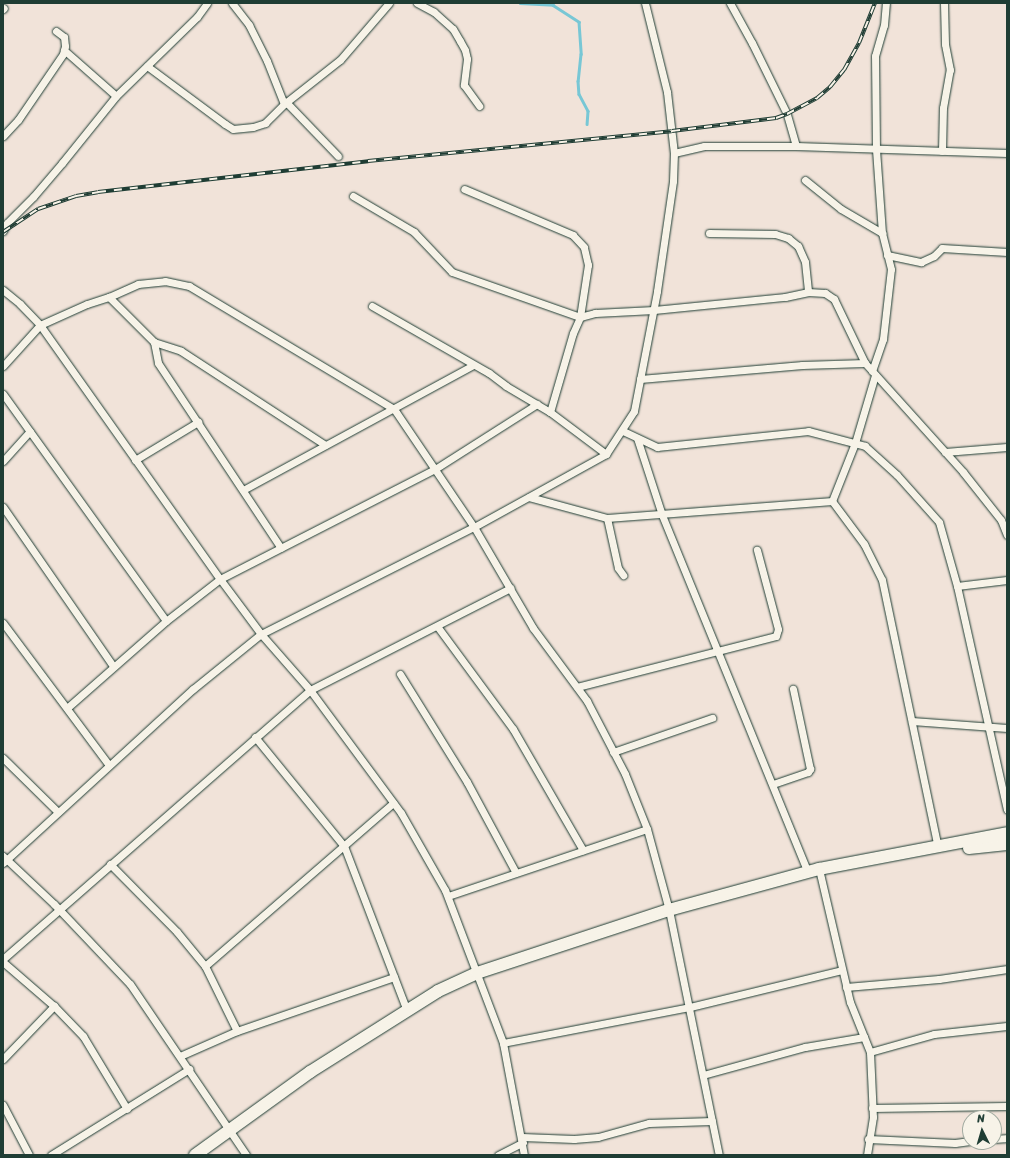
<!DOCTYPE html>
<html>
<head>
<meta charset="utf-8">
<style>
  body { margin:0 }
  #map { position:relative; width:1010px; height:1158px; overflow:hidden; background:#f1e3d9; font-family:Sriracha,sans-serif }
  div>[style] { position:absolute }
  .stream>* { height:2.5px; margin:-1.25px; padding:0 1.25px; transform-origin:1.25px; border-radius:1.25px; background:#78c7d5 }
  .roads { filter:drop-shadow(0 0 1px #1f3d34) drop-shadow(0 0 1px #1f3d34) }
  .minor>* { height:7px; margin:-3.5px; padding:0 3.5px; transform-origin:3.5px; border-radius:3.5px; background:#f7f3e8 }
  .trunk>* { height:12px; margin:-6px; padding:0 6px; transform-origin:6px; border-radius:6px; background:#f7f3e8 }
  .rail>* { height:4px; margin-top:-2px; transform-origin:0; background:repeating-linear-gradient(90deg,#f7f3e8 0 8px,#1f3d34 0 16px); box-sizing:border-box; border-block:1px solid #1f3d34 }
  span { translate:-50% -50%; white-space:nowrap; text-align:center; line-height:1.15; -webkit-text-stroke:3px #f7f3e8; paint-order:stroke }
  .frame { position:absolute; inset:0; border:4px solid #1f3d34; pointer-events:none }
  .north { position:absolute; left:962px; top:1110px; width:40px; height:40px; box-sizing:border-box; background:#f7f3e8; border:1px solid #a1aaa0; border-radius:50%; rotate:355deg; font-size:11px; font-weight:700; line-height:16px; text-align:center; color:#1f3d34 }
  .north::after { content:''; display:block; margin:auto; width:14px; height:18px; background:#1f3d34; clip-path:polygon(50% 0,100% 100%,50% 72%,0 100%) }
</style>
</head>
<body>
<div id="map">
  <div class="stream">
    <div style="left:520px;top:3px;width:33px;rotate:3deg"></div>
    <div style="left:553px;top:5px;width:31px;rotate:33deg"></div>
    <div style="left:579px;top:22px;width:32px;rotate:86deg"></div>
    <div style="left:581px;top:54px;width:27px;rotate:96deg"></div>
    <div style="left:578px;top:81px;width:13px;rotate:86deg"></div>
    <div style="left:579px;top:94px;width:19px;rotate:62deg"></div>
    <div style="left:588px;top:111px;width:13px;rotate:94deg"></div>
  </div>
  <div class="roads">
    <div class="minor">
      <div style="left:232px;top:3px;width:28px;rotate:52deg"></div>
      <div style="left:249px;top:25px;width:40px;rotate:63.4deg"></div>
      <div style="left:267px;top:61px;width:46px;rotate:68.4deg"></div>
      <div style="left:417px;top:3px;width:19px;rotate:28deg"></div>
      <div style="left:434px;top:12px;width:25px;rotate:42deg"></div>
      <div style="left:453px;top:29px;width:14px;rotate:60deg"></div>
      <div style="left:460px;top:41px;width:10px;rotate:61deg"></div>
      <div style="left:465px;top:50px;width:9px;rotate:77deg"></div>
      <div style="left:467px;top:59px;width:26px;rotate:97deg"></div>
      <div style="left:464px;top:85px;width:26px;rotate:54deg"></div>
      <div style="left:645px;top:3px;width:92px;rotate:76.1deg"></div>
      <div style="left:667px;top:92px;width:61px;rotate:83.5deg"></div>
      <div style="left:3px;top:9px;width:1px;rotate:-45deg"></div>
      <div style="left:64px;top:50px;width:69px;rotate:41.5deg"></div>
      <div style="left:147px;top:66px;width:97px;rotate:36.6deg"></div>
      <div style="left:225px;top:124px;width:9px;rotate:32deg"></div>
      <div style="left:233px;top:129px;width:20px;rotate:-6deg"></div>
      <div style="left:253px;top:127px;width:13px;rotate:-18deg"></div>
      <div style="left:265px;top:123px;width:27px;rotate:-45deg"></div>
      <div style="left:284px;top:104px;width:71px;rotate:-38.2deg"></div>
      <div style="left:340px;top:60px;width:75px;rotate:-49.3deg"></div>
      <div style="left:286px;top:102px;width:75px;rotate:46.1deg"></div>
      <div style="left:3px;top:136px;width:22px;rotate:-47deg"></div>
      <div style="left:18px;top:120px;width:80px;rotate:-55.7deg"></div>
      <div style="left:63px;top:54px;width:8px;rotate:-76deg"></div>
      <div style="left:65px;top:46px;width:9px;rotate:-96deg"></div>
      <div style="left:64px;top:37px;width:10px;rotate:-143deg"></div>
      <div style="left:796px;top:146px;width:211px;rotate:1.9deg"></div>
      <div style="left:942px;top:151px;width:43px;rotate:-88.7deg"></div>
      <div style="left:943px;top:108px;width:39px;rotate:-80deg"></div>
      <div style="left:950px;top:70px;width:26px;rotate:-101deg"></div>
      <div style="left:945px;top:44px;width:41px;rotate:-91.4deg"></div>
      <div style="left:805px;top:180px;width:46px;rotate:38.9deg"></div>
      <div style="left:841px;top:209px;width:48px;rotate:30.3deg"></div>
      <div style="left:353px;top:196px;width:71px;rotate:30.5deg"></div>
      <div style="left:414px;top:232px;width:55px;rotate:46.5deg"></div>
      <div style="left:452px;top:272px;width:136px;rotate:19.4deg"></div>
      <div style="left:580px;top:317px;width:53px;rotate:-81.3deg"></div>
      <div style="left:588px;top:265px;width:18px;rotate:-103deg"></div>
      <div style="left:584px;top:247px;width:16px;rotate:-133deg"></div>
      <div style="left:573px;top:235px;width:118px;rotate:-157.1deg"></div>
      <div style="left:3px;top:231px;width:9px;rotate:-63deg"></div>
      <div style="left:7px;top:223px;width:37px;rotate:-45deg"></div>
      <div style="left:33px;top:197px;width:45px;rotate:-49.5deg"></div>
      <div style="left:62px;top:163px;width:86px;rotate:-51.1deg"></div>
      <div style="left:116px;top:96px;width:113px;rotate:-44.3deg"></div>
      <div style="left:197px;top:17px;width:17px;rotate:-54deg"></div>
      <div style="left:709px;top:233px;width:66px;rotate:0.9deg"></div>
      <div style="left:775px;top:234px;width:14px;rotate:17deg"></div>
      <div style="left:788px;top:238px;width:13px;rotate:39deg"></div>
      <div style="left:798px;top:246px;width:17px;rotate:66deg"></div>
      <div style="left:805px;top:262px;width:30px;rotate:84deg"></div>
      <div style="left:887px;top:255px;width:35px;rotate:12deg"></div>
      <div style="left:921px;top:262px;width:14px;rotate:-25deg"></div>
      <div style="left:934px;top:256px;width:11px;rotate:-45deg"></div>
      <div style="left:942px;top:248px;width:65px;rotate:3.5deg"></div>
      <div style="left:3px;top:290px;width:22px;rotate:39deg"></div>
      <div style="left:20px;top:304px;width:29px;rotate:46deg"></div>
      <div style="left:40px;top:325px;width:311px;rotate:54.7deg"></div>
      <div style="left:220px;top:579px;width:69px;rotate:53.3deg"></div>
      <div style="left:261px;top:634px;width:74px;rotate:48.8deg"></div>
      <div style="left:310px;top:690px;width:153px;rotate:53.5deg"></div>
      <div style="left:401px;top:813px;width:89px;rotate:60.3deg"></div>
      <div style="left:445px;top:890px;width:164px;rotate:69.2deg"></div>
      <div style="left:503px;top:1043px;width:114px;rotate:79.4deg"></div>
      <div style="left:109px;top:297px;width:64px;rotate:45deg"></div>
      <div style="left:154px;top:342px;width:28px;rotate:18deg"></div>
      <div style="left:181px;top:351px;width:172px;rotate:33.1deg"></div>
      <div style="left:372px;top:306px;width:135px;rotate:29.8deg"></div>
      <div style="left:489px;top:373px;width:21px;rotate:37deg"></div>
      <div style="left:506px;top:386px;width:51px;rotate:30.6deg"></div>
      <div style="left:550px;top:412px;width:70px;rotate:36.9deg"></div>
      <div style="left:154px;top:342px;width:21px;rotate:79deg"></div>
      <div style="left:158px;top:363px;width:222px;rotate:56.4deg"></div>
      <div style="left:3px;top:366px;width:55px;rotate:-47.9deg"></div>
      <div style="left:40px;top:325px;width:51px;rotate:-24.1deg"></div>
      <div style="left:87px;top:304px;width:23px;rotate:-18deg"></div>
      <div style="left:109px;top:297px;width:32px;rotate:-24deg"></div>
      <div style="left:138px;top:284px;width:27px;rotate:-6deg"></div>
      <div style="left:165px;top:281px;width:25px;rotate:12deg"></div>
      <div style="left:189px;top:286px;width:239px;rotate:31deg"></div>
      <div style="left:394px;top:409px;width:143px;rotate:55.9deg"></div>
      <div style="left:474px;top:527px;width:117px;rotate:59.7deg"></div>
      <div style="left:533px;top:628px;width:91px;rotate:53.5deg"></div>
      <div style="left:587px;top:701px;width:82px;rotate:62.5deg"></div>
      <div style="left:625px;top:774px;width:59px;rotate:68.2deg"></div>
      <div style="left:647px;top:829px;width:84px;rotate:74.8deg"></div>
      <div style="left:669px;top:910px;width:250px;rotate:78.5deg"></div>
      <div style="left:872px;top:371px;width:34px;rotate:-71deg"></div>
      <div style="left:883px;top:339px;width:70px;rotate:-83.5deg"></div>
      <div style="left:891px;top:269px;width:37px;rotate:-104deg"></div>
      <div style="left:882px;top:233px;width:84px;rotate:-94.1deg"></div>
      <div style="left:876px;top:149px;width:93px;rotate:-90.6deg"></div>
      <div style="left:875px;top:56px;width:32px;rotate:-74deg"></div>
      <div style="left:884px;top:25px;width:22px;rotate:-85deg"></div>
      <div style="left:640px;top:379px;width:163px;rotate:-4.9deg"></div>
      <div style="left:802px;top:365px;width:63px;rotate:-1.8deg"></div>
      <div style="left:3px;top:394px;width:279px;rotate:54.3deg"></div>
      <div style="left:550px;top:412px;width:82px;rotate:-73.8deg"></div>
      <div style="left:573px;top:333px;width:17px;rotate:-66deg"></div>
      <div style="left:580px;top:317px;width:16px;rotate:-15deg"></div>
      <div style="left:595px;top:313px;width:59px;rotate:-2.9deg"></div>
      <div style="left:654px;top:310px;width:132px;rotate:-5.7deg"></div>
      <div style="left:785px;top:297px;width:24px;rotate:-12deg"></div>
      <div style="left:808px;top:292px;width:17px;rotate:3deg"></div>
      <div style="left:825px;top:293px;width:11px;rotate:34deg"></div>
      <div style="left:834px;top:299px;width:71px;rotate:64.2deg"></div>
      <div style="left:865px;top:363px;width:147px;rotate:48deg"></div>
      <div style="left:963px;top:472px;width:61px;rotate:51.6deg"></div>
      <div style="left:1001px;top:520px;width:16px;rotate:68deg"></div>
      <div style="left:623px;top:431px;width:38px;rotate:25deg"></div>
      <div style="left:657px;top:447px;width:152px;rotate:-6deg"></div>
      <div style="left:808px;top:431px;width:59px;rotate:14.7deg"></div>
      <div style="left:865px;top:446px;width:43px;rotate:42.2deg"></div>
      <div style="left:897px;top:475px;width:63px;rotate:48.2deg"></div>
      <div style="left:939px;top:522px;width:66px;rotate:74.3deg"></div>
      <div style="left:957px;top:586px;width:229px;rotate:77.4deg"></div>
      <div style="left:637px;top:438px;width:81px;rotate:72deg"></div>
      <div style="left:662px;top:515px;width:386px;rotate:67.8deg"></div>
      <div style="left:945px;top:452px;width:62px;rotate:-4.6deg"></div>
      <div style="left:135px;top:460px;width:74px;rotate:-31.1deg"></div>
      <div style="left:3px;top:461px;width:40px;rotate:-48deg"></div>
      <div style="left:243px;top:490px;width:262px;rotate:-28.5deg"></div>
      <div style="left:529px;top:497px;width:81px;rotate:15.1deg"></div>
      <div style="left:607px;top:518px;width:226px;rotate:-4.3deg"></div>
      <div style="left:832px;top:501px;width:54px;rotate:53.3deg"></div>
      <div style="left:864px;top:544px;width:40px;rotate:63.4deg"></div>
      <div style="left:882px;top:580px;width:273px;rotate:78.2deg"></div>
      <div style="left:832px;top:501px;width:62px;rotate:-68.4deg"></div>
      <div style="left:855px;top:443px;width:71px;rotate:-73.6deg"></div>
      <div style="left:3px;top:507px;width:193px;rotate:55.3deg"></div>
      <div style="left:607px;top:518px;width:51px;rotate:77.6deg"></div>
      <div style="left:618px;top:568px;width:9px;rotate:54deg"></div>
      <div style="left:957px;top:586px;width:50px;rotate:-6.8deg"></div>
      <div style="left:3px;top:623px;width:177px;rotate:53.3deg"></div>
      <div style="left:437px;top:626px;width:128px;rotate:53.6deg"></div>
      <div style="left:513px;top:729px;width:140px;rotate:60deg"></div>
      <div style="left:400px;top:674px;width:127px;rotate:58.2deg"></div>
      <div style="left:467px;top:782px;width:103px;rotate:61.7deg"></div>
      <div style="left:577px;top:687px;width:205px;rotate:-14.4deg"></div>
      <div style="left:776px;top:636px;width:7px;rotate:-74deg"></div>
      <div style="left:778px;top:629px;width:82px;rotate:-104.9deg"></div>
      <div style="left:67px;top:708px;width:132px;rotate:-41.3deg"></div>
      <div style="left:166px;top:621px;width:68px;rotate:-37.9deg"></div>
      <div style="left:220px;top:579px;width:242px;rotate:-27.1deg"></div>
      <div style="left:435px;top:469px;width:121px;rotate:-32.5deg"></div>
      <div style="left:912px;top:721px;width:95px;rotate:4.2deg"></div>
      <div style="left:255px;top:737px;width:141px;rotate:50.8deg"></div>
      <div style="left:344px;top:846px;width:177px;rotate:69.1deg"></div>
      <div style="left:613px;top:752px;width:105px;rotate:-19deg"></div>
      <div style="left:3px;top:758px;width:77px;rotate:44.5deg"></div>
      <div style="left:773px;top:784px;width:37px;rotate:-19deg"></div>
      <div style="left:808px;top:772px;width:4px;rotate:-56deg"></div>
      <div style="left:810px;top:769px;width:82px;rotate:-102deg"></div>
      <div style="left:3px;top:856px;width:70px;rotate:43.3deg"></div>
      <div style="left:54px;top:904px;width:110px;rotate:46.5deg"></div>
      <div style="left:130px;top:984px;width:207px;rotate:55.8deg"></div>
      <div style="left:3px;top:863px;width:258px;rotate:-42.5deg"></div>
      <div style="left:193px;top:689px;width:87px;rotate:-39deg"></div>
      <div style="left:261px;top:634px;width:238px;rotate:-26.7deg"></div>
      <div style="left:474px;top:527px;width:151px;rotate:-28.9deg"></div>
      <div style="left:606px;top:454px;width:51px;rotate:-56.9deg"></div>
      <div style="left:634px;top:411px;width:122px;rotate:-79.1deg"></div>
      <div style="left:657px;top:291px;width:111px;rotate:-81.7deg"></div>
      <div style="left:673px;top:181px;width:28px;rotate:-88deg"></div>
      <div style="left:674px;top:153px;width:31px;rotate:-13deg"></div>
      <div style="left:704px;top:146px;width:92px"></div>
      <div style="left:796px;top:146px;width:33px;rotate:-106deg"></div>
      <div style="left:787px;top:114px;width:79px;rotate:-116.2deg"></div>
      <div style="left:752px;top:43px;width:46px;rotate:-118.8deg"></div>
      <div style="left:110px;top:864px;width:95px;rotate:45.4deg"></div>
      <div style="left:177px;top:932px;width:44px;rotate:50.5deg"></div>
      <div style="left:205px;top:966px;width:72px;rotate:63.8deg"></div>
      <div style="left:819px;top:869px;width:137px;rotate:76.9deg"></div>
      <div style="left:850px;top:1002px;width:54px;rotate:68.2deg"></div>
      <div style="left:870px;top:1052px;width:65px;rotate:87.4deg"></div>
      <div style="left:873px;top:1117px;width:38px;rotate:99deg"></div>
      <div style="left:448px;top:896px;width:210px;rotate:-18.6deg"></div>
      <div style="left:3px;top:959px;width:408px;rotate:-41.2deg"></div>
      <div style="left:310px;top:690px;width:225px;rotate:-27deg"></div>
      <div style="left:3px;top:962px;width:67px;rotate:40.8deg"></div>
      <div style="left:54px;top:1006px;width:42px;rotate:46deg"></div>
      <div style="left:83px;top:1036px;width:85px;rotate:58.9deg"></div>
      <div style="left:205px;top:966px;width:249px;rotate:-40.9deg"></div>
      <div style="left:846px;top:987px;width:93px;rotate:-4.9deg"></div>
      <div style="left:939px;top:979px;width:69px;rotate:-8.4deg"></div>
      <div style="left:503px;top:1043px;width:190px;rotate:-10.9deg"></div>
      <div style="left:690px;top:1007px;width:156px;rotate:-13.7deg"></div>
      <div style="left:870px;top:1052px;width:66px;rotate:-15.7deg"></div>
      <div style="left:934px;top:1034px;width:73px;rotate:-6.3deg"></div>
      <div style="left:180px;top:1056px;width:62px;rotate:-23.7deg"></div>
      <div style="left:237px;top:1031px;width:166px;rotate:-19deg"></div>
      <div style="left:3px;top:1059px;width:74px;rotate:-46.1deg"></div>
      <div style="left:703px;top:1075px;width:106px;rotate:-15.4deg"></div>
      <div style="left:805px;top:1047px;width:60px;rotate:-9.6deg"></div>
      <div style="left:3px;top:1105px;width:56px;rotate:62.5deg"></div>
      <div style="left:872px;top:1108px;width:135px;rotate:-0.8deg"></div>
      <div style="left:522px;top:1137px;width:52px;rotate:2.2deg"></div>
      <div style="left:574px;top:1139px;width:24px;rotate:-5deg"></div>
      <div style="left:598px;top:1137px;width:53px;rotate:-15.4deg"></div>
      <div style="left:649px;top:1123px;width:63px;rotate:-1.8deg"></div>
      <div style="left:868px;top:1139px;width:87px;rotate:2.6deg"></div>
      <div style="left:955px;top:1143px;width:15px;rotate:-8deg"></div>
      <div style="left:994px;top:1139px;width:13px;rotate:-4deg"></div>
      <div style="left:51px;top:1155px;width:163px;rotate:-31.9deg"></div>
      <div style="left:498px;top:1155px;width:28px;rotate:-27deg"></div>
    </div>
    <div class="trunk">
      <div style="left:969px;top:848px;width:38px;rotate:-6deg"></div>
      <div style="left:195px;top:1155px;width:142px;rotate:-35.8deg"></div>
      <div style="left:310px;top:1072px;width:151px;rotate:-32.3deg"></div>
      <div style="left:438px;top:991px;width:43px;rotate:-24.8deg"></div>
      <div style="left:477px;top:973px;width:202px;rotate:-18.2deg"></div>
      <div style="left:669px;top:910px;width:156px;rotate:-15.3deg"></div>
      <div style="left:819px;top:869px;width:191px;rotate:-10.8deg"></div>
    </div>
  </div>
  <div class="rail">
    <div style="left:3px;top:232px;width:42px;rotate:-33.3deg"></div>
    <div style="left:38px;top:209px;width:40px;rotate:-18.9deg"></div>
    <div style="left:76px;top:196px;width:22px;rotate:-10deg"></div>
    <div style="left:98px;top:192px;width:272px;rotate:-6.5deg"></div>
    <div style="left:368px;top:161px;width:305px;rotate:-5.6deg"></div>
    <div style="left:672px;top:131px;width:105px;rotate:-7.1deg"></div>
    <div style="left:776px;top:118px;width:12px;rotate:-20deg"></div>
    <div style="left:787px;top:114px;width:34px;rotate:-28deg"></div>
    <div style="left:817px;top:98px;width:17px;rotate:-40deg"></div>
    <div style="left:830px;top:87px;width:22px;rotate:-51deg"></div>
    <div style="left:844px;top:70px;width:31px;rotate:-61deg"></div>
    <div style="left:859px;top:43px;width:43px;rotate:-68.2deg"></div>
  </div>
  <div class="frame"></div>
  <div class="north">N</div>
</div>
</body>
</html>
